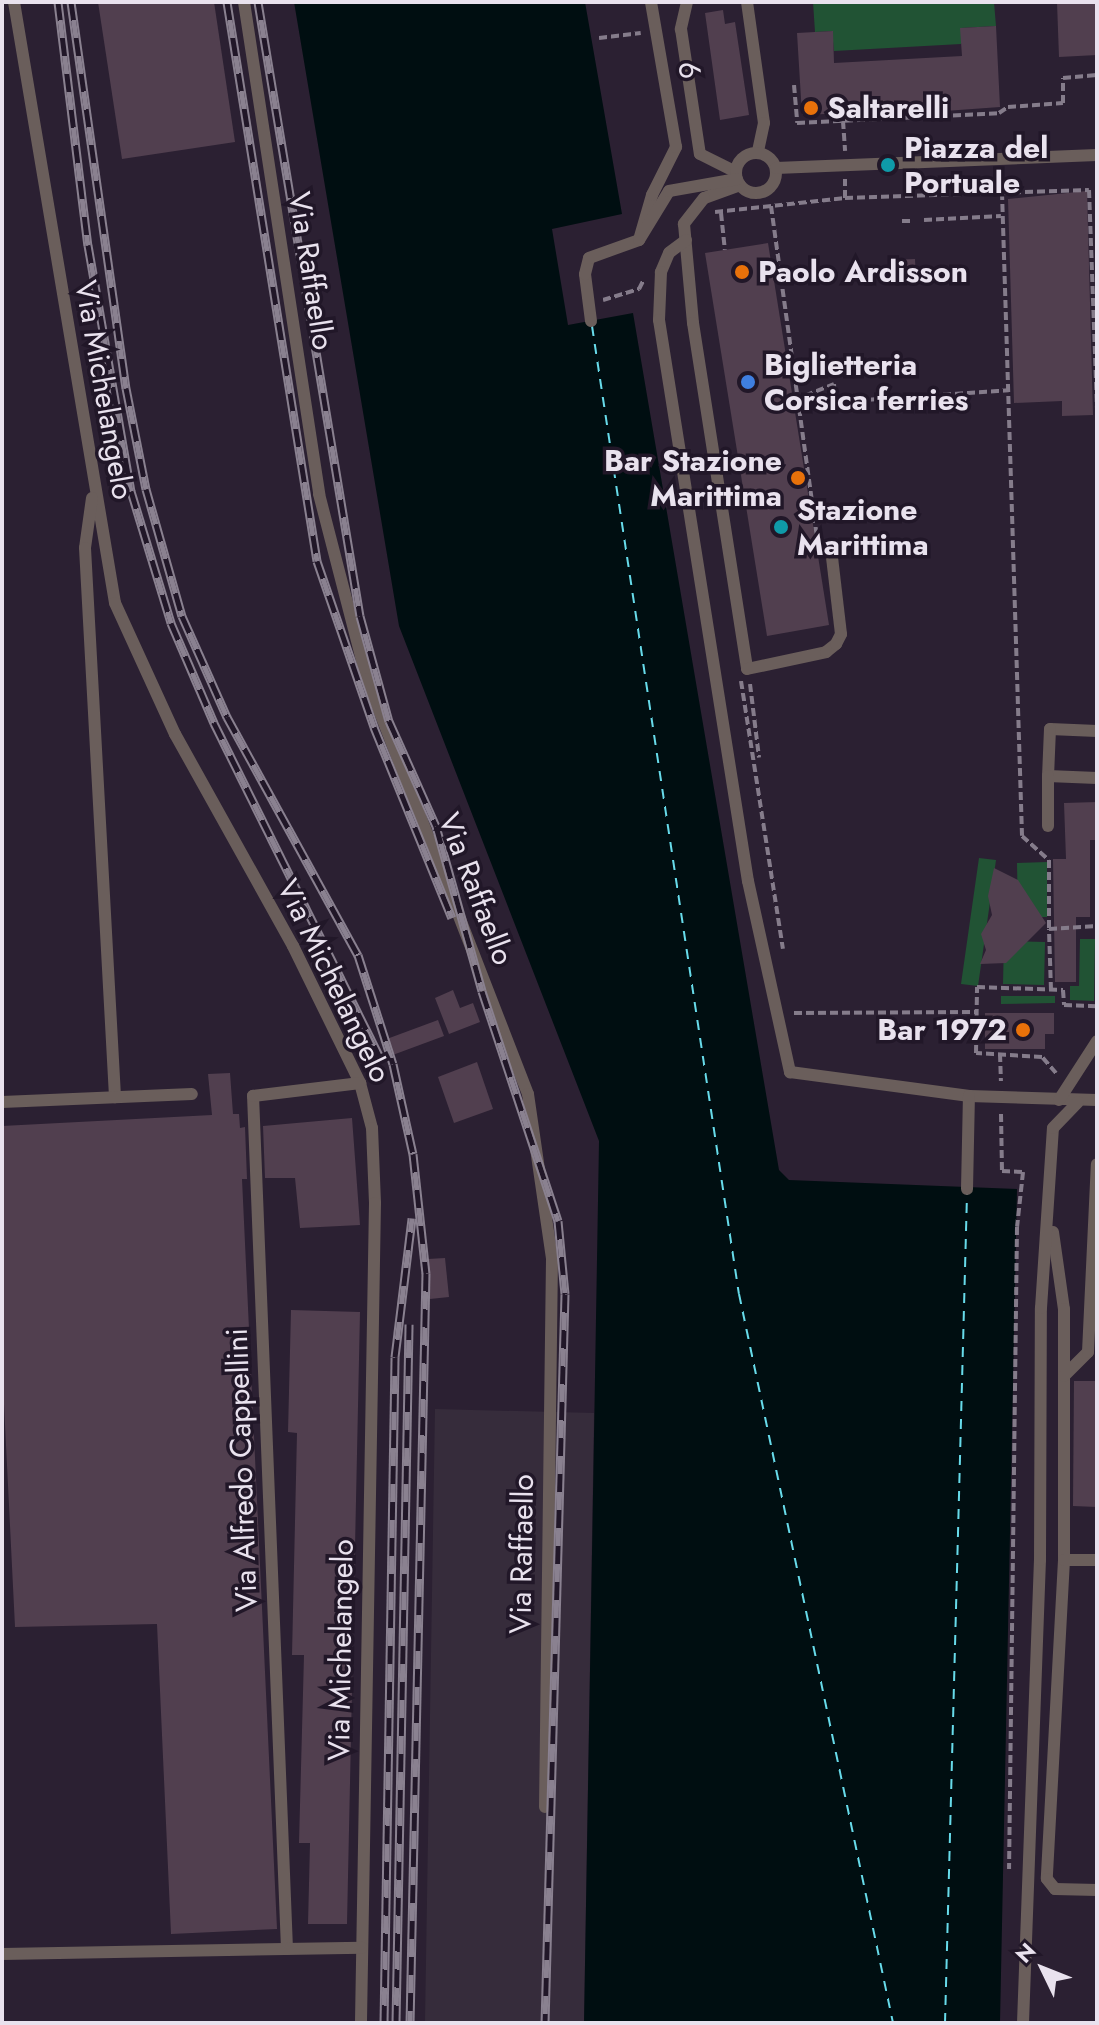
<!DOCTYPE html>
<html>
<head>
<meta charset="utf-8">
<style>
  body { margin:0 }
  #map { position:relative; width:1099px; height:2025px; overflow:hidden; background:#2b2032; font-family:Jost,sans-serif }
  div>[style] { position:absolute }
  .industrial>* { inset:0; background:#362c3b }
  .green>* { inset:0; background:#215334 }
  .water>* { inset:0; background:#000e11 }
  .ferry>* { height:2px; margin-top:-1px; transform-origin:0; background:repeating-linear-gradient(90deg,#67dbea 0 10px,transparent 0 18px) }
  .building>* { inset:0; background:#513f4f }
  .path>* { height:4px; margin-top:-2px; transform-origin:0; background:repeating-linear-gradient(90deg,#857c8b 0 8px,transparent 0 12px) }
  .lane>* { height:12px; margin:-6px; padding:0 6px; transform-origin:6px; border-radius:6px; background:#6a5e5b }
  .lane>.ring { margin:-6px; padding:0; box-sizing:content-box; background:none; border:12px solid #6a5e5b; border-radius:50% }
  .rail>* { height:9px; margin-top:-4.5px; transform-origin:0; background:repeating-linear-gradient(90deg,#211728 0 18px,#8a8190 0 36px); box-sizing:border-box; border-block:2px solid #8a8190 }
  .dots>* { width:22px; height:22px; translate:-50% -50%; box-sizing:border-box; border:4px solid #211728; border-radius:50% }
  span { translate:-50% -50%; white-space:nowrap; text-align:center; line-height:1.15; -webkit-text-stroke:7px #211728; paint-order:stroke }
  .street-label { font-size:30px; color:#e9e2ee }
  .poi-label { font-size:30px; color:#e9e2ee; font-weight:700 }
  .left { translate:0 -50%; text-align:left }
  .right { translate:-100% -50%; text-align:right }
  .frame { position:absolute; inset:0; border:4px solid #e9e2ee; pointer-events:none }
  .north { position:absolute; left:1003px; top:1929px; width:80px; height:80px; -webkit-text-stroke:6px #211728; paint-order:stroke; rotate:313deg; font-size:22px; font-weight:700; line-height:32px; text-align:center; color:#e9e2ee }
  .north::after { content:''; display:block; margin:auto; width:28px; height:36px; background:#e9e2ee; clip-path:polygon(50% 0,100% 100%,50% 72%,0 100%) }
</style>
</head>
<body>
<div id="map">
  <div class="industrial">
    <div style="clip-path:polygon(435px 1409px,594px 1413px,584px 2023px,425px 2023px)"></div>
  </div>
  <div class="green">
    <div style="clip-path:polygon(813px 2px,994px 2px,996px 26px,961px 28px,961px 44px,834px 51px,832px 31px,815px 32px)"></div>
    <div style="clip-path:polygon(979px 858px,996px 860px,978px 986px,961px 984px)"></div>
    <div style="clip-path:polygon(1047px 862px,1047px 917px,1018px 917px,1017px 863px)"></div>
    <div style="clip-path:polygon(1080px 939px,1095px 939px,1094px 1001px,1070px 1000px,1070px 986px,1079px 986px)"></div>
    <div style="clip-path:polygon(1004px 941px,1045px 942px,1044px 985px,1003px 984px)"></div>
    <div style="clip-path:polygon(1055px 996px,1055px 1003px,1001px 1004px,1001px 996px)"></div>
  </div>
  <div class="water">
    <div style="clip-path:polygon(294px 2px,585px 2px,622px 214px,552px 229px,568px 325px,633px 313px,779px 1170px,789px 1180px,1017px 1189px,1000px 2023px,584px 2023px,599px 1141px,399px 626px)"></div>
  </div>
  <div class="ferry">
    <div style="left:592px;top:326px;width:979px;rotate:81.37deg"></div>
    <div style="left:739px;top:1294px;width:745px;rotate:78.07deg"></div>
    <div style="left:945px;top:2023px;width:829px;rotate:-88.48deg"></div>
  </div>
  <div class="building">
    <div style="clip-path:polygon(98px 2px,214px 2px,235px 142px,122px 159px)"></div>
    <div style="clip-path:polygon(1057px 2px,1097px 2px,1097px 55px,1059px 57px)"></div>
    <div style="clip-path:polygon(723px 10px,725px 24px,735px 22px,749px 115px,720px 120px,705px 13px)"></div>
    <div style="clip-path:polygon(996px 26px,1000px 107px,848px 118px,848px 113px,802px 115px,797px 33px,833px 31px,834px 63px,962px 56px,960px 28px)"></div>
    <div style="clip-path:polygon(1087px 191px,1093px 415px,1062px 416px,1062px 401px,1014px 403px,1008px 199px)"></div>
    <div style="clip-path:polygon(768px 243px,829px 625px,767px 636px,705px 253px)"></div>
    <div style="clip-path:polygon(915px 259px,916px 281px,894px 282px,892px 260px)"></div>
    <div style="clip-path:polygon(1097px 802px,1097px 840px,1090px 840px,1090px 917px,1076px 917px,1076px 982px,1055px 982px,1053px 859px,1066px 859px,1064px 803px)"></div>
    <div style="clip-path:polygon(994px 868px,1018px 880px,1046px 923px,1006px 963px,980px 964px,986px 950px,981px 934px,992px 915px,988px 896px)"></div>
    <div style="clip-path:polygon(453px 990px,460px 1008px,473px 1003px,480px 1022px,449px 1034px,435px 998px)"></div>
    <div style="clip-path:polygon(985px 1013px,1054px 1013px,1054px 1034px,1045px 1034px,1045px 1049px,985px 1049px)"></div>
    <div style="clip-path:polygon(438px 1020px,444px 1036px,390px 1056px,384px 1040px)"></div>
    <div style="clip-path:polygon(477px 1062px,493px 1109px,454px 1123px,438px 1077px)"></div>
    <div style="clip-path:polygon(230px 1073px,233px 1114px,239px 1114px,240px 1128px,245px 1127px,247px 1179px,242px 1179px,277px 1929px,171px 1934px,157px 1624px,15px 1627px,2px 1364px,2px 1126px,212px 1115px,208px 1074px)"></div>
    <div style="clip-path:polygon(352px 1118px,360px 1225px,300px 1228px,295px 1178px,265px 1178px,263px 1126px)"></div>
    <div style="clip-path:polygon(445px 1258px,449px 1297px,430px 1299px,428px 1259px)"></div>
    <div style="clip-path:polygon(291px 1310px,360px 1312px,347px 1924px,308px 1924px,310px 1843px,299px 1843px,304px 1655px,292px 1655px,297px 1433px,288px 1432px)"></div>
    <div style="clip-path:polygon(1074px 1381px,1097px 1381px,1097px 1507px,1073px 1506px)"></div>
  </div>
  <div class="path">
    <div style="left:599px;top:38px;width:42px;rotate:-6.8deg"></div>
    <div style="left:794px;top:85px;width:38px;rotate:85deg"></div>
    <div style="left:797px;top:123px;width:202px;rotate:-2.8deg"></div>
    <div style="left:999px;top:113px;width:11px;rotate:-34deg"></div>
    <div style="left:1008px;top:107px;width:55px;rotate:-4.2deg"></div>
    <div style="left:1063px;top:103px;width:25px;rotate:-90deg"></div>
    <div style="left:1063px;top:78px;width:34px;rotate:-5deg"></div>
    <div style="left:843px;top:121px;width:30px;rotate:86deg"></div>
    <div style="left:1002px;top:192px;width:644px;rotate:88.22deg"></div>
    <div style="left:1022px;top:836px;width:36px;rotate:42deg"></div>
    <div style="left:1049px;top:860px;width:69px;rotate:90deg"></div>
    <div style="left:845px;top:198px;width:19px;rotate:-90deg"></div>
    <div style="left:771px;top:206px;width:343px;rotate:82.1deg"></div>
    <div style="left:715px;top:212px;width:131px;rotate:-6.1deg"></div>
    <div style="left:845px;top:198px;width:244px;rotate:-1.9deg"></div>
    <div style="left:1089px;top:190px;width:220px;rotate:87.9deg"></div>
    <div style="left:721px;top:213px;width:37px;rotate:84deg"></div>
    <div style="left:924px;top:220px;width:77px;rotate:-3deg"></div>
    <div style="left:902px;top:221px;width:10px"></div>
    <div style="left:603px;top:300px;width:38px;rotate:-17deg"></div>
    <div style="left:639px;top:289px;width:9px;rotate:-63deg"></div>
    <div style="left:794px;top:400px;width:43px;rotate:-21.8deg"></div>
    <div style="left:834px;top:384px;width:18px;rotate:87deg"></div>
    <div style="left:835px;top:402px;width:174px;rotate:-3.9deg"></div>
    <div style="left:741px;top:681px;width:271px;rotate:81.1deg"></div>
    <div style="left:750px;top:684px;width:74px;rotate:83deg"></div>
    <div style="left:1051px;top:990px;width:61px;rotate:-91.9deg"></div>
    <div style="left:1049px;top:929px;width:48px;rotate:-3.6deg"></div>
    <div style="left:794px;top:1013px;width:181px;rotate:-0.3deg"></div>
    <div style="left:1000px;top:1054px;width:27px;rotate:88deg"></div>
    <div style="left:1056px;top:1073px;width:21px;rotate:-131deg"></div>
    <div style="left:1042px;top:1057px;width:66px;rotate:-176.5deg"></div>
    <div style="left:976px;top:1053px;width:66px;rotate:-89.1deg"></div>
    <div style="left:977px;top:987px;width:86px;rotate:2deg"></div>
    <div style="left:1063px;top:990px;width:15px;rotate:86deg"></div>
    <div style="left:1064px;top:1005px;width:33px;rotate:2deg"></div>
    <div style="left:1001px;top:1114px;width:57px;rotate:89deg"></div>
    <div style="left:1002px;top:1171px;width:21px;rotate:3deg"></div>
    <div style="left:1023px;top:1172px;width:55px;rotate:96.2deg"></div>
    <div style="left:1017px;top:1227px;width:642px;rotate:90.71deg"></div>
  </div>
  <div class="lane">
    <div style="left:14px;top:2px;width:609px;rotate:80.46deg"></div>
    <div style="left:115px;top:603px;width:144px;rotate:65.4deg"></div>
    <div style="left:175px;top:734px;width:243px;rotate:60.9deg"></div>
    <div style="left:293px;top:946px;width:153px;rotate:63.9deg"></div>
    <div style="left:360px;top:1083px;width:47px;rotate:75.1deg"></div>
    <div style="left:372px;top:1128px;width:75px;rotate:87.7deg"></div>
    <div style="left:375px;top:1203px;width:820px;rotate:90.98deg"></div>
    <div style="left:244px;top:2px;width:498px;rotate:81.3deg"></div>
    <div style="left:319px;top:494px;width:191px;rotate:75.5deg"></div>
    <div style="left:367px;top:679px;width:445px;rotate:68.8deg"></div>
    <div style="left:528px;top:1094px;width:167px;rotate:81.7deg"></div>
    <div style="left:552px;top:1259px;width:548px;rotate:90.73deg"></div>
    <div style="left:687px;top:2px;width:28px;rotate:103deg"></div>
    <div style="left:681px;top:29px;width:126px;rotate:81.4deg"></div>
    <div style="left:700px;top:154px;width:40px;rotate:26.6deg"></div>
    <div style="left:747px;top:2px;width:122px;rotate:82deg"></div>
    <div style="left:764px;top:123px;width:30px;rotate:102deg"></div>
    <div class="ring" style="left:736px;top:153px;width:28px;height:28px"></div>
    <div style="left:776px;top:168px;width:321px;rotate:-2.3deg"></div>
    <div style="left:740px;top:185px;width:38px;rotate:160deg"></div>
    <div style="left:704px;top:198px;width:33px;rotate:128deg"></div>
    <div style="left:684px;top:224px;width:99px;rotate:84.8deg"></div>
    <div style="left:693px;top:323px;width:350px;rotate:81.1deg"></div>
    <div style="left:747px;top:669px;width:81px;rotate:-12.1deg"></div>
    <div style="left:826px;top:652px;width:13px;rotate:-39deg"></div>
    <div style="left:836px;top:644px;width:11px;rotate:-63deg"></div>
    <div style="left:841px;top:634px;width:78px;rotate:-96.7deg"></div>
    <div style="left:639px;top:240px;width:47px;rotate:-73.9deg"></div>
    <div style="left:652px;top:195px;width:54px;rotate:-63.4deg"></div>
    <div style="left:676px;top:147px;width:147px;rotate:-99.8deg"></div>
    <div style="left:686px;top:240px;width:21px;rotate:143deg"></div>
    <div style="left:669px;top:253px;width:21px;rotate:113deg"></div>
    <div style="left:661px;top:272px;width:48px;rotate:92.4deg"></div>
    <div style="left:659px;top:320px;width:568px;rotate:80.99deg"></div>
    <div style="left:748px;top:881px;width:196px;rotate:77.6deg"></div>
    <div style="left:790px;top:1072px;width:181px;rotate:7.6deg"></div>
    <div style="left:969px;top:1096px;width:128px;rotate:1.8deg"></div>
    <div style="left:591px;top:321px;width:47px;rotate:-97.3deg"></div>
    <div style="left:585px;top:274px;width:16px;rotate:-76deg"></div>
    <div style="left:589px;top:258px;width:53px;rotate:-19.8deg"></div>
    <div style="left:639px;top:240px;width:57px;rotate:-58.5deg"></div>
    <div style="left:669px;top:191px;width:69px;rotate:-10deg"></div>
    <div style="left:92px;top:498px;width:50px;rotate:98deg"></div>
    <div style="left:85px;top:548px;width:550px;rotate:86.87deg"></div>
    <div style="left:1097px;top:731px;width:47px;rotate:-177.6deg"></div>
    <div style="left:1050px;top:729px;width:47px;rotate:92.4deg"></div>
    <div style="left:1048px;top:776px;width:49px;rotate:2.3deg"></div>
    <div style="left:1048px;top:826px;width:50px;rotate:-90deg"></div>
    <div style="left:1059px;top:1100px;width:70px;rotate:-57.2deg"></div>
    <div style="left:2px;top:1102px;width:190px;rotate:-2.4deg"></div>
    <div style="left:967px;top:1189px;width:93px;rotate:-88.8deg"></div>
    <div style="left:1053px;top:1232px;width:78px;rotate:81.9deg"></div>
    <div style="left:1064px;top:1309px;width:251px;rotate:90deg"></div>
    <div style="left:1064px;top:1560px;width:319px;rotate:93.1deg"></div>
    <div style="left:1047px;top:1879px;width:13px;rotate:51deg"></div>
    <div style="left:1055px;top:1889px;width:42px;rotate:1.4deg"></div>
    <div style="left:1064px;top:1376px;width:34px;rotate:-45deg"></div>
    <div style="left:1088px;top:1352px;width:188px;rotate:-87.3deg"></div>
    <div style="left:1064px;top:1560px;width:33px"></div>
    <div style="left:287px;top:1949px;width:854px;rotate:-92.28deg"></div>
    <div style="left:253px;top:1096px;width:108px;rotate:-6.9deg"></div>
    <div style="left:2px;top:1954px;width:360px;rotate:-1deg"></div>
    <div style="left:1023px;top:2023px;width:463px;rotate:-87.9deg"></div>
    <div style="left:1040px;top:1560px;width:252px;rotate:-89.8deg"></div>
    <div style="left:1041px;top:1308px;width:180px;rotate:-86.2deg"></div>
    <div style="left:1053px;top:1128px;width:36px;rotate:-46deg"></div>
  </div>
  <div class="rail">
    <div style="left:58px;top:2px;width:245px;rotate:83deg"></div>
    <div style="left:88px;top:245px;width:250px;rotate:80.1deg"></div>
    <div style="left:131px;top:491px;width:138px;rotate:73.1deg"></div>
    <div style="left:171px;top:623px;width:109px;rotate:66.7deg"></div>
    <div style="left:214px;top:723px;width:378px;rotate:63.6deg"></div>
    <div style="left:71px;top:2px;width:390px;rotate:81.9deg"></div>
    <div style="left:126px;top:388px;width:103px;rotate:78.8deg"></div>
    <div style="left:146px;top:489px;width:132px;rotate:74.2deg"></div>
    <div style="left:182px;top:616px;width:111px;rotate:66deg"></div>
    <div style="left:227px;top:717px;width:272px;rotate:61.2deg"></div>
    <div style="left:358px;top:955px;width:114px;rotate:72.2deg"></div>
    <div style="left:393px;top:1064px;width:92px;rotate:77.5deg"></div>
    <div style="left:413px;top:1154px;width:120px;rotate:83.8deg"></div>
    <div style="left:426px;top:1273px;width:750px;rotate:91.22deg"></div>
    <div style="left:227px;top:2px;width:566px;rotate:80.85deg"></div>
    <div style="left:317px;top:561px;width:176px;rotate:71deg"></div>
    <div style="left:374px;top:727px;width:206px;rotate:67.8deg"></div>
    <div style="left:258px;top:2px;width:622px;rotate:80.57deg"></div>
    <div style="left:360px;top:616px;width:109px;rotate:74.6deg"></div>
    <div style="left:389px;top:721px;width:115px;rotate:65.9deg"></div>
    <div style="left:436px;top:826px;width:171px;rotate:74.4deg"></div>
    <div style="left:482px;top:991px;width:242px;rotate:71.7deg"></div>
    <div style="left:558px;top:1221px;width:73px;rotate:84.5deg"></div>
    <div style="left:565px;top:1294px;width:729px;rotate:91.57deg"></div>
    <div style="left:384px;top:2023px;width:666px;rotate:-89.05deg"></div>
    <div style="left:395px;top:1357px;width:140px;rotate:-83deg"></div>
    <div style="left:396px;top:2023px;width:699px;rotate:-88.93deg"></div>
  </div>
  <div class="dots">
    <div style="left:811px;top:108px;background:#e8710a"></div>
    <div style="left:888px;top:165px;background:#0f9aa8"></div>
    <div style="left:742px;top:272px;background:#e8710a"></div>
    <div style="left:748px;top:382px;background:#3f7fe0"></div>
    <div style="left:798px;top:478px;background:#e8710a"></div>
    <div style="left:781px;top:527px;background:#0f9aa8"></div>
    <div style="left:1023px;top:1030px;background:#e8710a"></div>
  </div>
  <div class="street-label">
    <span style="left:689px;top:70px;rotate:80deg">6</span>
    <span style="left:311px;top:271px;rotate:81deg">Via Raffaello</span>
    <span style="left:104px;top:390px;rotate:80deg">Via Michelangelo</span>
    <span style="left:476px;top:889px;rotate:69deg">Via Raffaello</span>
    <span style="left:334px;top:981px;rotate:64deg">Via Michelangelo</span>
    <span style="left:242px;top:1470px;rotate:-92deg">Via Alfredo Cappellini</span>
    <span style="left:522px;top:1554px;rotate:-89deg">Via Raffaello</span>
    <span style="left:341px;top:1650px;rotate:-89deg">Via Michelangelo</span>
  </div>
  <div class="poi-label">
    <span class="left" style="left:827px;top:108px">Saltarelli</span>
    <span class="left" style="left:904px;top:165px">Piazza del<br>Portuale</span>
    <span class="left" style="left:758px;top:272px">Paolo Ardisson</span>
    <span class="left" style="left:764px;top:382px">Biglietteria<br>Corsica ferries</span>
    <span class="right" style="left:782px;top:478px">Bar Stazione<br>Marittima</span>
    <span class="left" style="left:797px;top:527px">Stazione<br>Marittima</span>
    <span class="right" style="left:1007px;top:1030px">Bar 1972</span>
  </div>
  <div class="frame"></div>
  <div class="north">N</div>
</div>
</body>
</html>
